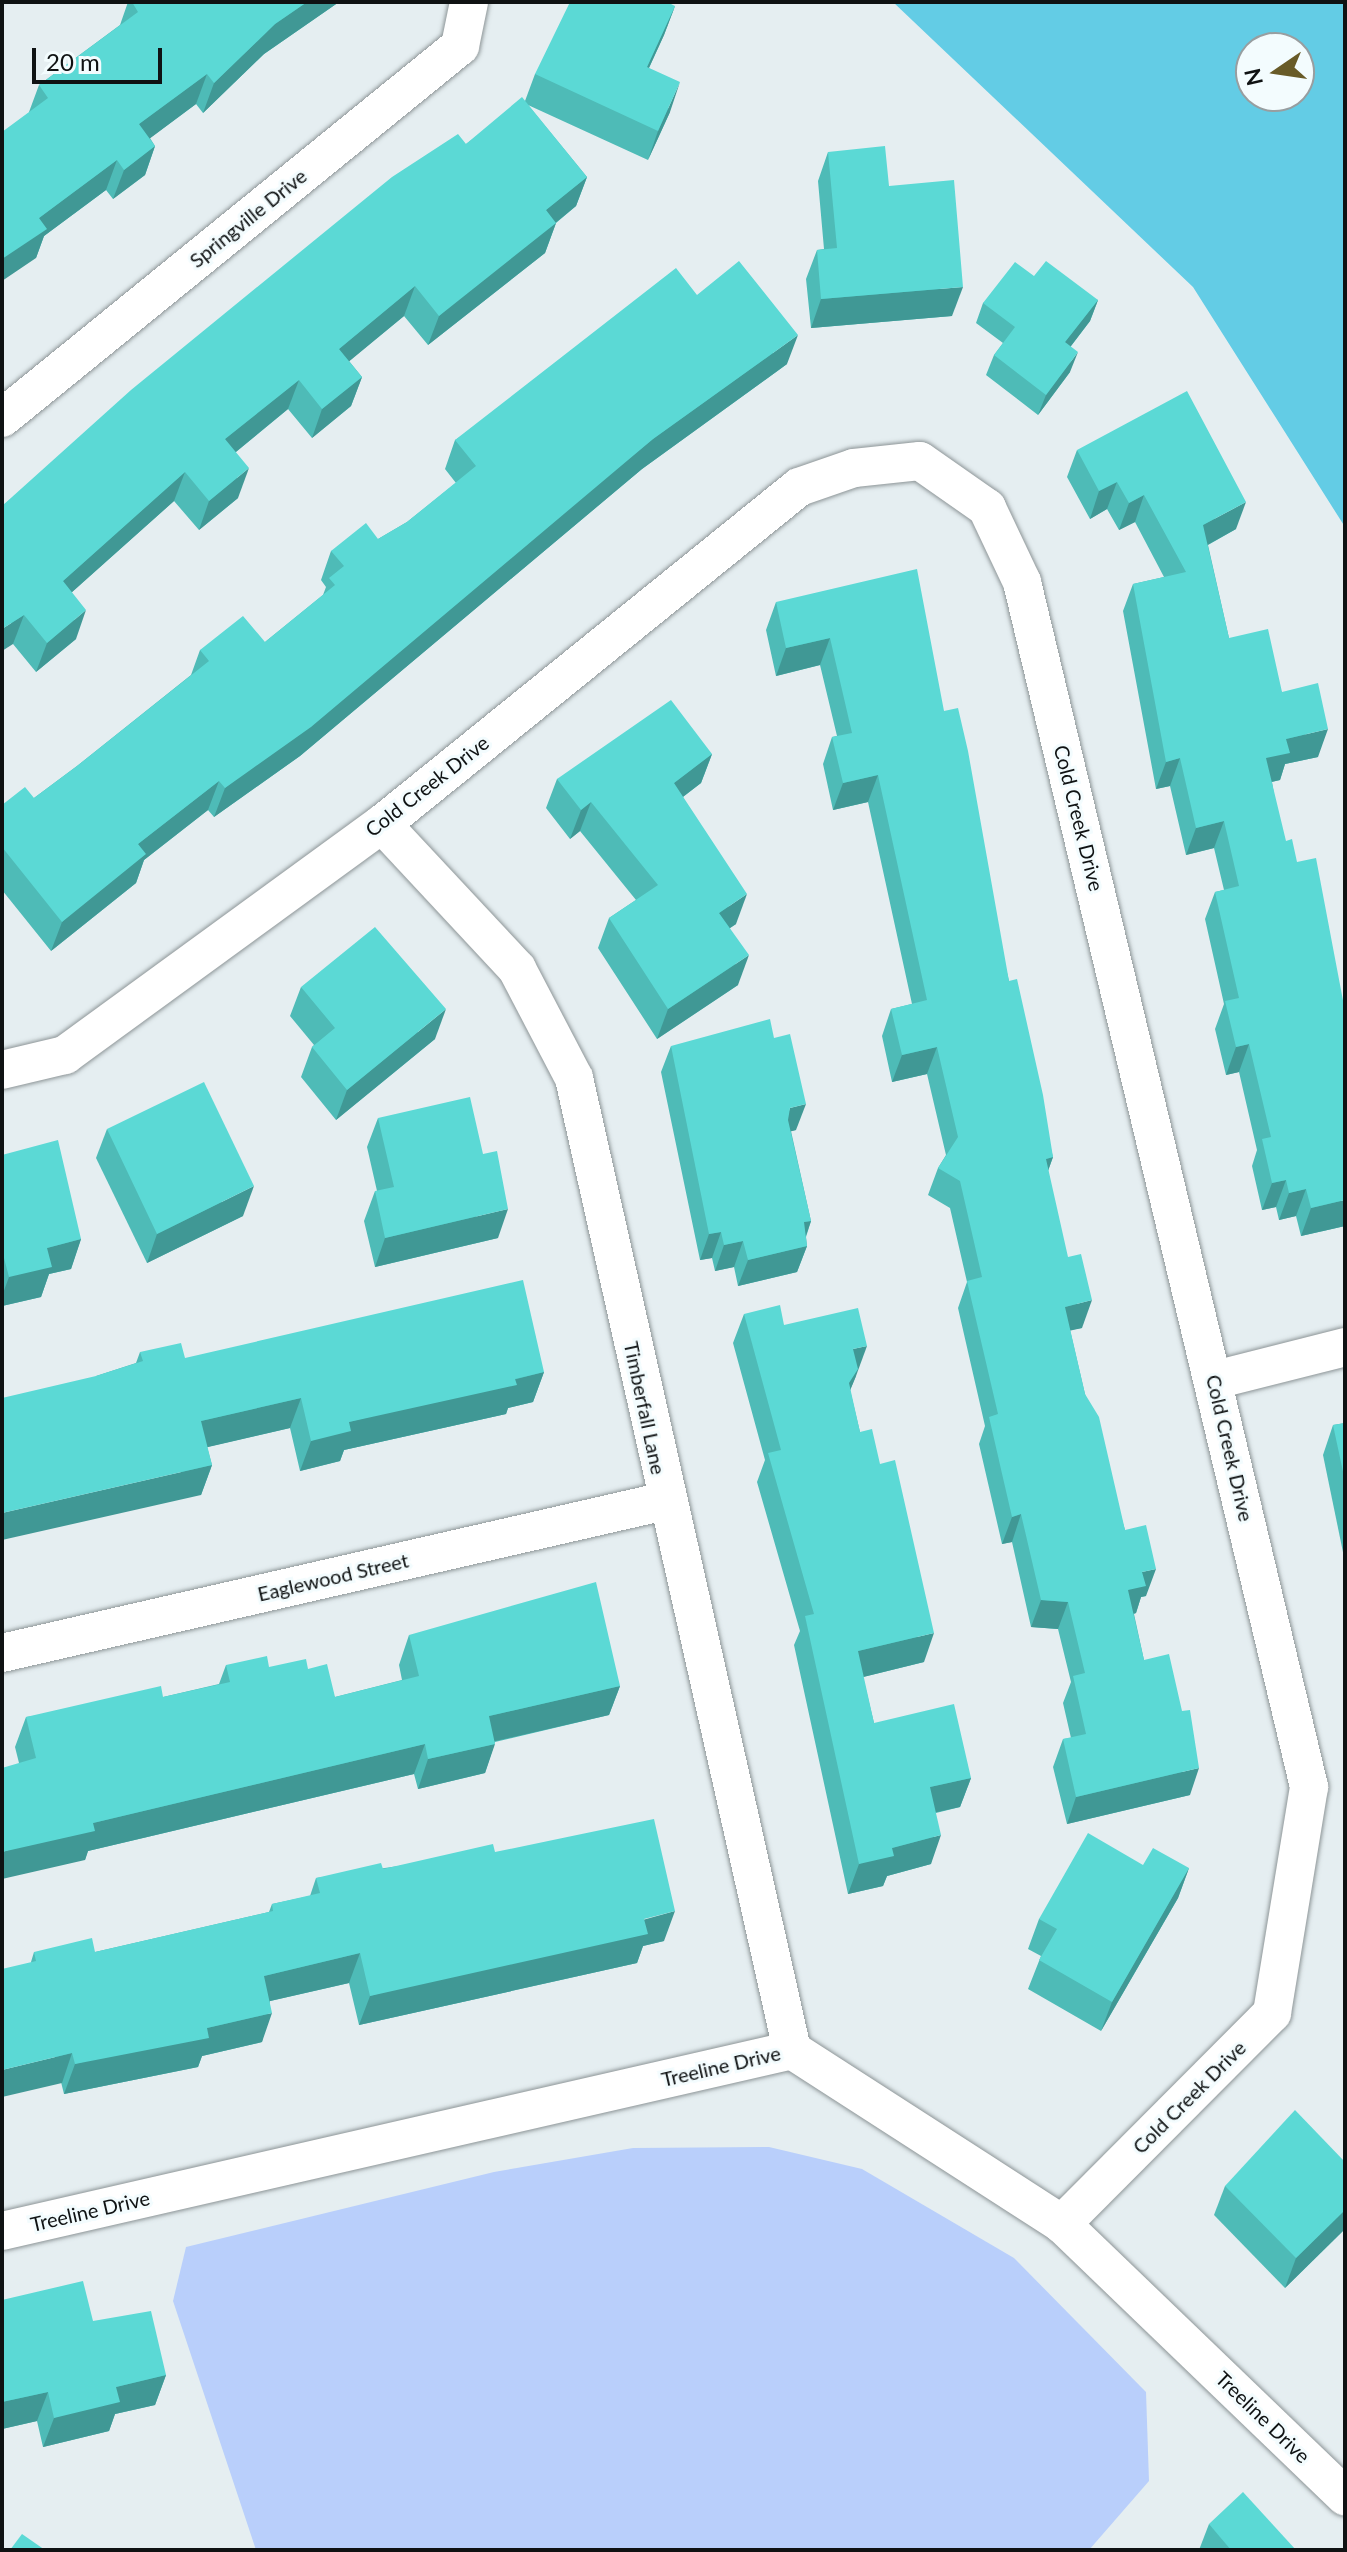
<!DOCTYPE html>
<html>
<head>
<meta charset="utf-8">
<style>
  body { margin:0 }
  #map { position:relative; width:1347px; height:2552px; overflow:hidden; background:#e5eef1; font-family:Lato,sans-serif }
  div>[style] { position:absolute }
  .green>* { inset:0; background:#63cce5 }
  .water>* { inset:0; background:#b9cffb }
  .roads { filter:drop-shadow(0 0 2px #8d9597) drop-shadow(0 0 2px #8d9597) }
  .street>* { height:38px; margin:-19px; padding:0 19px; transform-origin:19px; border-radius:19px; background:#fff }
  .wall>* { inset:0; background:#4ebbb7 }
  .shaded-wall>* { inset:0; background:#409895 }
  .building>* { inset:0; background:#5bd9d5 }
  span { translate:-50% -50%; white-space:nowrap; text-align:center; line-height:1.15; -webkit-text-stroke:6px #f3fcfe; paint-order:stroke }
  .street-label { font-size:20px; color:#0f1213 }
  .frame { position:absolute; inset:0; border:4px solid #0f1213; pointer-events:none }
  .north { position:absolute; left:1235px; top:32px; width:80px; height:80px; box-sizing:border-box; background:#f3fcfe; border:2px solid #989ea0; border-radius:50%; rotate:257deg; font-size:22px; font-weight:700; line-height:32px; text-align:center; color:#0f1213 }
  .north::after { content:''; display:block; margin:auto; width:28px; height:36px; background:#685b28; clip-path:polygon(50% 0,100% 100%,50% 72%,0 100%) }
  .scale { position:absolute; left:32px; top:48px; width:130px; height:36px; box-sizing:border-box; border:4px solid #0f1213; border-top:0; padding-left:10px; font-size:24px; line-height:28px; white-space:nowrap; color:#0f1213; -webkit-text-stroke:6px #f3fcfe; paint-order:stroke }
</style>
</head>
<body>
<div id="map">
  <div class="green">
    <div style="clip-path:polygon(evenodd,893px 2px,1345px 2px,1345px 527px,1193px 287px,893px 2px,1251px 48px,1299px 48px,1299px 96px,1251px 96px,1251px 48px)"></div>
  </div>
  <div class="water">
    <div style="clip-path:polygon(769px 2147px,862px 2169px,1014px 2258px,1146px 2392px,1149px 2481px,1089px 2550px,256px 2550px,173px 2301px,186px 2247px,494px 2172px,633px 2148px)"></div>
  </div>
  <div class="roads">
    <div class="street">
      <div style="left:2px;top:418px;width:590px;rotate:-39.08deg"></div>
      <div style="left:460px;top:46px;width:45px;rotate:-78.4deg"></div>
      <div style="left:382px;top:824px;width:198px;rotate:47deg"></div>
      <div style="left:517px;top:969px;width:123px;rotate:62.4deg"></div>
      <div style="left:574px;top:1078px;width:996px;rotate:77.36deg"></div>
      <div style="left:2px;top:1070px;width:65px;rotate:-13.4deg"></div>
      <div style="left:65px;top:1055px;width:392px;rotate:-36.1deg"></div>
      <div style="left:382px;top:824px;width:536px;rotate:-38.94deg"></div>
      <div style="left:799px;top:487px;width:58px;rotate:-19.1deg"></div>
      <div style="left:854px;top:468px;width:66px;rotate:-6.1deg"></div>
      <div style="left:920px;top:461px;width:82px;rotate:35deg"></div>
      <div style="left:987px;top:508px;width:82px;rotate:64.7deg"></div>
      <div style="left:1022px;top:582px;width:1239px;rotate:76.6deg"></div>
      <div style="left:1309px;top:1787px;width:229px;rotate:99.3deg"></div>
      <div style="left:1272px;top:2013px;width:298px;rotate:134.9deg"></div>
      <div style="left:1215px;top:1380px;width:134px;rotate:-14.2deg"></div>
      <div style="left:2px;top:1653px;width:680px;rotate:-12.91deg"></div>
      <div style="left:2px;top:2231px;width:810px;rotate:-12.9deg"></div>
      <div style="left:792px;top:2050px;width:321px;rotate:32.8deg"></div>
      <div style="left:1062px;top:2224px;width:393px;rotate:43.9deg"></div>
    </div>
  </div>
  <div class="wall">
    <div style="clip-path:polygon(128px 2px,339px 2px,264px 54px,203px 113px,196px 104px,150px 138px,155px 146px,145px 175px,113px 199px,106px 190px,44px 236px,36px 258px,29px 112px,39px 85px,120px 25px)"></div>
    <div style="clip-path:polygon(675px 6px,664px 35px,649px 68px,670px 112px,648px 160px,528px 105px,587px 177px,576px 206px,556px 223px,545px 253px,428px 345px,404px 316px,349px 361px,362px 377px,351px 406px,312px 438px,288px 409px,236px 452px,238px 498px,199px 530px,174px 501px,72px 592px,76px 639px,36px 672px,13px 644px,2px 506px,466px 144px,525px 101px,535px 74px)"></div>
    <div style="clip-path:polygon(828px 152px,889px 186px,952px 316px,811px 328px,806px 279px,817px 250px,824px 249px,818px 181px)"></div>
    <div style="clip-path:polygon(1034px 276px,1098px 300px,1090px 321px,1071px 346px,1070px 372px,1038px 415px,986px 375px,994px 355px,1003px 343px,976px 323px,983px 303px)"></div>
    <div style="clip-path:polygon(697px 295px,787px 364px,642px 469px,300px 756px,214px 817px,208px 810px,144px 860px,136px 883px,51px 951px,2px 890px,2px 805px,34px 798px,77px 766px,191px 675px,200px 650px,265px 642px,323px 595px,326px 587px,321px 580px,331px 551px,378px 539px,407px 522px,456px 483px,445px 469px,455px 440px)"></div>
    <div style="clip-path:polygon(1077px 450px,1236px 529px,1208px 545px,1229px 638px,1282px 692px,1318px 757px,1285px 764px,1280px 780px,1272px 782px,1345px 1226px,1301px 1236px,1296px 1216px,1279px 1220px,1276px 1207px,1262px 1210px,1252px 1166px,1257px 1150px,1239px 1072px,1226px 1075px,1215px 1029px,1224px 1004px,1205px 919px,1215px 892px,1224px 890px,1214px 848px,1186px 855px,1170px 786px,1156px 789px,1123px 611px,1133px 584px,1164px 577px,1135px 522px,1119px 530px,1107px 509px,1090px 519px,1067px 477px)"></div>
    <div style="clip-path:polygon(776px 602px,944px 711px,1009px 981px,1053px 1157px,1048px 1171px,1082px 1328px,1070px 1330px,1085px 1394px,1125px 1530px,1146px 1596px,1141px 1597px,1136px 1613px,1134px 1614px,1144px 1660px,1190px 1795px,1067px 1824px,1053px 1767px,1063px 1739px,1071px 1738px,1063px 1703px,1071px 1682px,1058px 1629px,1031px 1627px,1012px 1542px,1002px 1544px,979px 1444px,985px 1426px,958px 1308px,967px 1282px,950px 1208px,928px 1195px,938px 1168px,946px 1155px,927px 1074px,892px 1082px,882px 1036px,891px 1009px,912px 1004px,868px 802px,833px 810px,823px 764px,832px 737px,837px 736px,820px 665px,776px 676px,766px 630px)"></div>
    <div style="clip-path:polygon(712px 754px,701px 783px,683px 797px,736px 924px,730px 928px,738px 985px,657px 1039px,598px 948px,609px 918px,636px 900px,580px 831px,570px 839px,546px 808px,557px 779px)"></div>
    <div style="clip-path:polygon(301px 987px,435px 1039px,336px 1120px,301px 1077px,312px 1047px,314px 1045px,290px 1016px)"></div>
    <div style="clip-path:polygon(671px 1046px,796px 1130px,791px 1131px,811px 1221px,806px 1237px,807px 1246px,797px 1272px,738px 1286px,734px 1267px,715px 1271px,712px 1258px,700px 1260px,661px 1072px)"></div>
    <div style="clip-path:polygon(378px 1118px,498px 1238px,375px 1267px,364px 1221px,375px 1191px,377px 1191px,367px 1147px)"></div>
    <div style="clip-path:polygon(107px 1129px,243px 1216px,147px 1263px,96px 1158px)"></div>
    <div style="clip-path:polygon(2px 1155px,81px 1239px,71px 1269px,49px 1274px,41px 1297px,2px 1306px)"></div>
    <div style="clip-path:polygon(744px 1314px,784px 1325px,856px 1376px,850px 1390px,860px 1432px,924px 1662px,863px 1677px,874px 1723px,971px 1778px,960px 1807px,936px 1813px,931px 1864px,887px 1876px,883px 1886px,848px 1894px,794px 1645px,800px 1631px,757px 1482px,765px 1460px,733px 1343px)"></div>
    <div style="clip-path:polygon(140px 1352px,185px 1358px,544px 1372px,533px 1402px,508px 1408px,506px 1414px,344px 1450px,340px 1461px,300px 1471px,290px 1428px,207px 1447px,212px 1465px,201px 1495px,96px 1376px,136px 1363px)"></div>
    <div style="clip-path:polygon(1345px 1423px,1345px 1562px,1323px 1455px,1333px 1425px)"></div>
    <div style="clip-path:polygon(409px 1635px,620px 1686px,609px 1715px,495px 1742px,485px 1773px,418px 1789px,414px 1774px,88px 1851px,85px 1860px,19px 1763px,15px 1747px,26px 1717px,163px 1697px,219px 1684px,226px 1665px,308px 1669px,335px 1697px,402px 1680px,399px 1665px)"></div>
    <div style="clip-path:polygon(495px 1852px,664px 1941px,643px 1946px,637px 1963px,359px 2025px,349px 1983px,270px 2001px,262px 2042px,202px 2056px,198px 2067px,64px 2094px,31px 1962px,34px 1952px,95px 1952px,269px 1912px,272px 1904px,310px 1896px,316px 1878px)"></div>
    <div style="clip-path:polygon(1189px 1868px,1178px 1898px,1101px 2031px,1028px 1989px,1041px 1956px,1028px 1949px,1039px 1919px)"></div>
    <div style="clip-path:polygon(1345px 2162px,1345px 2229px,1285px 2288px,1214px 2215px,1225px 2186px)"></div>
    <div style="clip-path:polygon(2px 2300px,93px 2321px,166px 2375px,155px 2405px,115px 2414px,109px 2431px,43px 2447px,37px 2421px,2px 2429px)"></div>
    <div style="clip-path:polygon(1209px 2524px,1296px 2550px,1199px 2550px)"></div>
  </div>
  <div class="shaded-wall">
    <div style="clip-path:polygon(307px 2px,339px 2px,264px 54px,203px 113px,214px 83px,275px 24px)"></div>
    <div style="clip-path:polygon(675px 6px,664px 35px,636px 96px,647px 67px)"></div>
    <div style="clip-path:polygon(207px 74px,196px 104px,129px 154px,139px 124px)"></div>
    <div style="clip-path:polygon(680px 82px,670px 112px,648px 160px,658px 131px)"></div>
    <div style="clip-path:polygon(155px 146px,145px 175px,113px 199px,124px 170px)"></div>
    <div style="clip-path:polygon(117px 160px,106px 190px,44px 236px,36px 258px,2px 281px,2px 259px,39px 218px)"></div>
    <div style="clip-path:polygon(587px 177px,576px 206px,542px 234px,556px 223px,545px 253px,428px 345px,439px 316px,546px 210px)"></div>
    <div style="clip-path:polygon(415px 286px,404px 316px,329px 378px,339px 349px)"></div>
    <div style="clip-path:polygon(963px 287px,952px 316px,811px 328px,821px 299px)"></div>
    <div style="clip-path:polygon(1098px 300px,1090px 321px,1058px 363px,1065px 342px)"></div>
    <div style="clip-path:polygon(798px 335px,787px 364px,642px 469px,300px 756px,214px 817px,225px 788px,653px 439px)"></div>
    <div style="clip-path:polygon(1078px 352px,1070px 372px,1038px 415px,1046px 395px)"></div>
    <div style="clip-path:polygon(362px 377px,351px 406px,312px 438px,322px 409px)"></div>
    <div style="clip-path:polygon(299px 380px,288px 409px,215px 469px,225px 439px)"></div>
    <div style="clip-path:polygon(249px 468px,238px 498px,199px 530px,209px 501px)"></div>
    <div style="clip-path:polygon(185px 472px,174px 501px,52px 610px,63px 581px)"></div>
    <div style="clip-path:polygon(1117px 482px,1107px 509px,1090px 519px,1099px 491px)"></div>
    <div style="clip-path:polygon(1144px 495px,1135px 522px,1119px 530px,1129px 503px)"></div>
    <div style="clip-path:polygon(1246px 502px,1236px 529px,1193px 553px,1203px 525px)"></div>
    <div style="clip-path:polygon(86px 610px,76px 639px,36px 672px,47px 643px)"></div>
    <div style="clip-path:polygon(24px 615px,13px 644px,2px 651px,2px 629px)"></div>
    <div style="clip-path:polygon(830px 638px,820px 665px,776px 676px,786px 648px)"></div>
    <div style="clip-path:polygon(1328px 729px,1318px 757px,1285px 764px,1280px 780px,1257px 785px,1266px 758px,1286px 739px)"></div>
    <div style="clip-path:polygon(712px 754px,701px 783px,663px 812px,674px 783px)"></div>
    <div style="clip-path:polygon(1180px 758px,1170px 786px,1156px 789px,1166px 762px)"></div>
    <div style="clip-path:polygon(878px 775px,868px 802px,833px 810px,843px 783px)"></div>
    <div style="clip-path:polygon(219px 781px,208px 810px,144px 860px,136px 883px,51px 951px,62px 922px,138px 844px)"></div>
    <div style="clip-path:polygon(591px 802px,580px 831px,570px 839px,581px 810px)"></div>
    <div style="clip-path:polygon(1224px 821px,1214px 848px,1186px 855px,1196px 828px)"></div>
    <div style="clip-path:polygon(747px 894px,736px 924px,709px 942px,719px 913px)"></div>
    <div style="clip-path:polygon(749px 955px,738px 985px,657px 1039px,668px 1009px)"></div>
    <div style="clip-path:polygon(446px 1009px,435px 1039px,336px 1120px,347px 1090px)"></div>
    <div style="clip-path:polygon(1249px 1044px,1239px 1072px,1226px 1075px,1236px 1047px)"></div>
    <div style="clip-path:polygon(937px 1047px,927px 1074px,892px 1082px,902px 1055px)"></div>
    <div style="clip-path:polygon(806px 1104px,796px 1130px,781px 1134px,790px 1108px)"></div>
    <div style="clip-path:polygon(1053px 1157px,1043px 1184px,1046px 1159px)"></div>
    <div style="clip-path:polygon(1286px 1180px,1276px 1207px,1262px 1210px,1272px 1183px)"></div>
    <div style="clip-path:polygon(254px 1186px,243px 1216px,147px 1263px,157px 1234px)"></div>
    <div style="clip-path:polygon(1306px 1189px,1296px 1216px,1279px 1220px,1289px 1193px)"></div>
    <div style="clip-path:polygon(1345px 1200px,1345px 1226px,1301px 1236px,1311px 1208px)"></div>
    <div style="clip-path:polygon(508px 1209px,498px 1238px,375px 1267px,385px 1238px)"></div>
    <div style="clip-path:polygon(811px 1221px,802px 1247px,804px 1222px)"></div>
    <div style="clip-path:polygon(721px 1232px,712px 1258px,700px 1260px,709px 1234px)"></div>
    <div style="clip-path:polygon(81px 1239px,71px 1269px,49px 1274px,41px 1297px,2px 1306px,2px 1296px,9px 1277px,47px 1248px)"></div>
    <div style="clip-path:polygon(743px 1241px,734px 1267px,715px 1271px,724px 1245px)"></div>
    <div style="clip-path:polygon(807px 1246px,797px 1272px,738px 1286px,748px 1260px)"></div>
    <div style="clip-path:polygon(1092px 1300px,1082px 1328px,1055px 1334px,1065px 1307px)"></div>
    <div style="clip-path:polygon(867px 1346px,856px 1376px,847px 1398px,853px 1349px)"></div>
    <div style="clip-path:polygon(544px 1372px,533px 1402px,508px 1408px,506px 1414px,344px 1450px,340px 1461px,300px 1471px,311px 1441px,349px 1422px)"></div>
    <div style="clip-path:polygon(301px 1398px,290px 1428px,191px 1451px,201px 1421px)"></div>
    <div style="clip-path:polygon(212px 1465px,201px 1495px,2px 1540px,2px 1513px)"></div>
    <div style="clip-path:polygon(1021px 1514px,1012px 1542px,1002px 1544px,1012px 1517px)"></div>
    <div style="clip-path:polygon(1156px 1569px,1146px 1596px,1141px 1597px,1136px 1613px,1118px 1617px,1128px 1590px,1142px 1572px)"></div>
    <div style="clip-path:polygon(1041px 1600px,1068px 1602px,1058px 1629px,1031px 1627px)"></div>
    <div style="clip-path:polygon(934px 1633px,924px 1662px,847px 1681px,858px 1651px)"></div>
    <div style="clip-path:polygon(620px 1686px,609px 1715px,478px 1745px,489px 1716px)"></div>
    <div style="clip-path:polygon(425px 1744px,414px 1774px,88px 1851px,85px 1860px,2px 1879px,2px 1852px,93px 1823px)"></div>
    <div style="clip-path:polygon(495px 1744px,485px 1773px,418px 1789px,428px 1759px)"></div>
    <div style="clip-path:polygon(1199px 1768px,1190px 1795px,1067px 1824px,1076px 1797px)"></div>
    <div style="clip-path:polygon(971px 1778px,960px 1807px,919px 1816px,930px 1787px)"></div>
    <div style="clip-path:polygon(941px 1835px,931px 1864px,887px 1876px,883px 1886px,848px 1894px,859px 1864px,892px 1848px)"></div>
    <div style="clip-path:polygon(1189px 1868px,1178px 1898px,1101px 2031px,1112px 2002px)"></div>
    <div style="clip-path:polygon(675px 1911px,664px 1941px,643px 1946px,637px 1963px,359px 2025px,370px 1996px)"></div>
    <div style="clip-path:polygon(360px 1953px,349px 1983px,253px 2005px,264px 1976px)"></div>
    <div style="clip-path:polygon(272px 2013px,262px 2042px,202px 2056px,198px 2067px,64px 2094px,75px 2064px,207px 2028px)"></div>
    <div style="clip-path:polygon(72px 2053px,62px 2083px,2px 2097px,2px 2070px)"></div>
    <div style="clip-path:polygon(1345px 2210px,1345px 2229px,1285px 2288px,1296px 2258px)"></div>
    <div style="clip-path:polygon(166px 2375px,155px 2405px,115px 2414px,109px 2431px,43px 2447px,54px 2418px,116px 2387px)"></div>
    <div style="clip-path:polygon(48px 2392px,37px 2421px,2px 2429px,2px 2402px)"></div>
  </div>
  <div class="building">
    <div style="clip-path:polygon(132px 2px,307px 2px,275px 24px,214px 83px,207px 74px,139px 124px,155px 146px,124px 170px,117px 160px,39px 218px,47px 229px,2px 259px,2px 132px,48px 98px,39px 85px,138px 12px)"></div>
    <div style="clip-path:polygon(570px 2px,667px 2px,675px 6px,647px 67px,680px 82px,658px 131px,535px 74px)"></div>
    <div style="clip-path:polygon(522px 97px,587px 177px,546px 210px,556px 223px,439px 316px,415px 286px,339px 349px,362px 377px,322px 409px,299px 380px,225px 439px,249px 468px,209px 501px,185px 472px,63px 581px,86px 610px,47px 643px,24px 615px,2px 629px,2px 506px,131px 390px,392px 177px,458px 134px,466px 144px)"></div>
    <div style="clip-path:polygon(885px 146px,889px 186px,954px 180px,963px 287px,821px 299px,817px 250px,837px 248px,828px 152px)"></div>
    <div style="clip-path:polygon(739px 261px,798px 335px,653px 439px,311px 727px,225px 788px,219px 781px,138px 844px,146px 854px,62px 922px,2px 847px,2px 805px,25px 787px,34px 798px,77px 766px,209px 661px,200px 650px,243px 616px,265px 642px,335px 585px,329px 578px,344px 566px,331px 551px,366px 523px,378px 539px,407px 522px,476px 466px,455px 440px,676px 268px,697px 295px)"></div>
    <div style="clip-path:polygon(1046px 261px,1098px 300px,1065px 342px,1078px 352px,1046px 395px,994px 355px,1015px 327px,983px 303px,1015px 262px,1034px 276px)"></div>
    <div style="clip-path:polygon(1187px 391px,1246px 502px,1203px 525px,1229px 638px,1268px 629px,1282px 692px,1318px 683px,1328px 729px,1286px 739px,1290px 753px,1266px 758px,1286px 841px,1292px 839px,1297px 862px,1316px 858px,1345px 1011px,1345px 1200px,1311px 1208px,1306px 1189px,1289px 1193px,1286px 1180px,1272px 1183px,1262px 1139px,1271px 1137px,1249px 1044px,1236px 1047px,1225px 1001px,1239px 998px,1215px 892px,1239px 886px,1224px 821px,1196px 828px,1180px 758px,1166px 762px,1133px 584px,1186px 572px,1144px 495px,1129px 503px,1117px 482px,1099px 491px,1077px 450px)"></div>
    <div style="clip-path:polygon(917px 569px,944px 711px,958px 708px,968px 751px,1009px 981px,1017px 979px,1043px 1095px,1053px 1157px,1046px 1159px,1068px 1257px,1081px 1254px,1092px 1300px,1065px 1307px,1085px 1394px,1099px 1417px,1125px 1530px,1146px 1525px,1156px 1569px,1142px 1572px,1146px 1586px,1128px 1590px,1144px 1660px,1169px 1654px,1182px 1711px,1190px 1710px,1199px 1768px,1076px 1797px,1063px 1739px,1086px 1734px,1073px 1676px,1085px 1673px,1068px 1602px,1041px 1600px,1021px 1514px,1012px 1517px,989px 1417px,998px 1414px,967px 1281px,982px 1277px,960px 1181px,938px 1168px,958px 1137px,937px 1047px,902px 1055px,891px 1009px,927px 1000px,878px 775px,843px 783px,832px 737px,852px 733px,830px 638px,786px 648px,776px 602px)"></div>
    <div style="clip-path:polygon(671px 700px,712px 754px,674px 783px,747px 894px,719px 913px,749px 955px,668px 1009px,609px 918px,658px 885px,591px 802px,581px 810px,557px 779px)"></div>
    <div style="clip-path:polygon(375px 927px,446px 1009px,347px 1090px,312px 1047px,335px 1028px,301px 987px)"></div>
    <div style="clip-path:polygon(770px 1019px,774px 1038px,790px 1034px,806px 1104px,790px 1108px,788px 1120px,811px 1221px,804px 1222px,807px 1246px,748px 1260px,743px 1241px,724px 1245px,721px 1232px,709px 1234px,671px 1046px)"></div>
    <div style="clip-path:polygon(204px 1082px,254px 1186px,157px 1234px,107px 1129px)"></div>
    <div style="clip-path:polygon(470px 1097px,483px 1154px,497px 1151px,508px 1209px,385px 1238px,375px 1191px,394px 1187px,378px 1118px)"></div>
    <div style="clip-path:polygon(58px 1140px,81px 1239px,47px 1248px,52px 1267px,9px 1277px,4px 1258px,2px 1258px,2px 1155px)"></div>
    <div style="clip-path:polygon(523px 1280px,544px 1372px,515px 1379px,517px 1385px,349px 1422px,351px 1431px,311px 1441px,301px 1398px,201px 1421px,212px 1465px,2px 1513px,2px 1398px,96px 1376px,143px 1361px,140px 1352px,181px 1343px,185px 1358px)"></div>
    <div style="clip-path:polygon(780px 1305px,784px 1325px,858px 1308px,867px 1346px,853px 1349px,858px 1369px,849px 1383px,860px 1432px,872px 1429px,880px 1464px,895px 1460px,934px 1633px,858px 1651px,874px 1723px,954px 1704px,971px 1778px,930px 1787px,941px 1835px,892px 1848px,894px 1856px,859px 1864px,805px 1616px,814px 1614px,768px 1453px,781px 1450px,744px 1314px)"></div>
    <div style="clip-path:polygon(1345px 1423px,1345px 1481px,1333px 1425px)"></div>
    <div style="clip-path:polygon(596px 1582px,620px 1686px,489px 1716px,495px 1744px,428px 1759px,425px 1744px,93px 1823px,95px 1831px,2px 1852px,2px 1768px,36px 1758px,26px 1717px,161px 1686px,163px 1697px,230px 1682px,226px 1665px,267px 1656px,269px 1667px,306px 1659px,308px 1669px,327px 1664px,335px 1697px,419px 1676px,409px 1635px)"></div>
    <div style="clip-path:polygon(654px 1819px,675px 1911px,644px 1919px,648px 1934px,370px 1996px,360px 1953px,264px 1976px,272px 2013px,207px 2028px,209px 2038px,75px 2064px,72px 2053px,2px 2070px,2px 1969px,36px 1961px,34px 1952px,92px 1938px,95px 1952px,273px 1911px,272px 1904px,320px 1893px,316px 1878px,381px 1863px,383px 1869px,493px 1844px,495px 1852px)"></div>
    <div style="clip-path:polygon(1088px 1833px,1143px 1865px,1153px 1848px,1189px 1868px,1112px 2002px,1039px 1960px,1057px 1929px,1039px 1919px)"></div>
    <div style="clip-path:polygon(1295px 2110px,1345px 2162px,1345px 2210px,1296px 2258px,1225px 2186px)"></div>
    <div style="clip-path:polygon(83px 2281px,93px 2321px,151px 2311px,166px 2375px,116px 2387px,120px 2402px,54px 2418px,48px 2392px,2px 2402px,2px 2300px)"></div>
    <div style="clip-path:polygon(1243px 2492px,1296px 2550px,1231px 2550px,1209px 2524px)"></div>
    <div style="clip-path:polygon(22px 2534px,45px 2550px,10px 2550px)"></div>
  </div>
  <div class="street-label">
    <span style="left:248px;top:218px;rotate:-39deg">Springville Drive</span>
    <span style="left:427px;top:786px;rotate:-38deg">Cold Creek Drive</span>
    <span style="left:1079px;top:818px;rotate:76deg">Cold Creek Drive</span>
    <span style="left:645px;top:1408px;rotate:78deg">Timberfall Lane</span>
    <span style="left:1230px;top:1448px;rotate:77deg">Cold Creek Drive</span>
    <span style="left:333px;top:1577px;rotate:-13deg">Eaglewood Street</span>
    <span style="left:721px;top:2066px;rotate:-13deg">Treeline Drive</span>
    <span style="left:1189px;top:2097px;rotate:-45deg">Cold Creek Drive</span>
    <span style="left:90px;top:2211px;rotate:-13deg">Treeline Drive</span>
    <span style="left:1263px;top:2417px;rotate:44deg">Treeline Drive</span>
  </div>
  <div class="frame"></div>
  <div class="north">N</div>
  <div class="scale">20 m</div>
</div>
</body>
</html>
